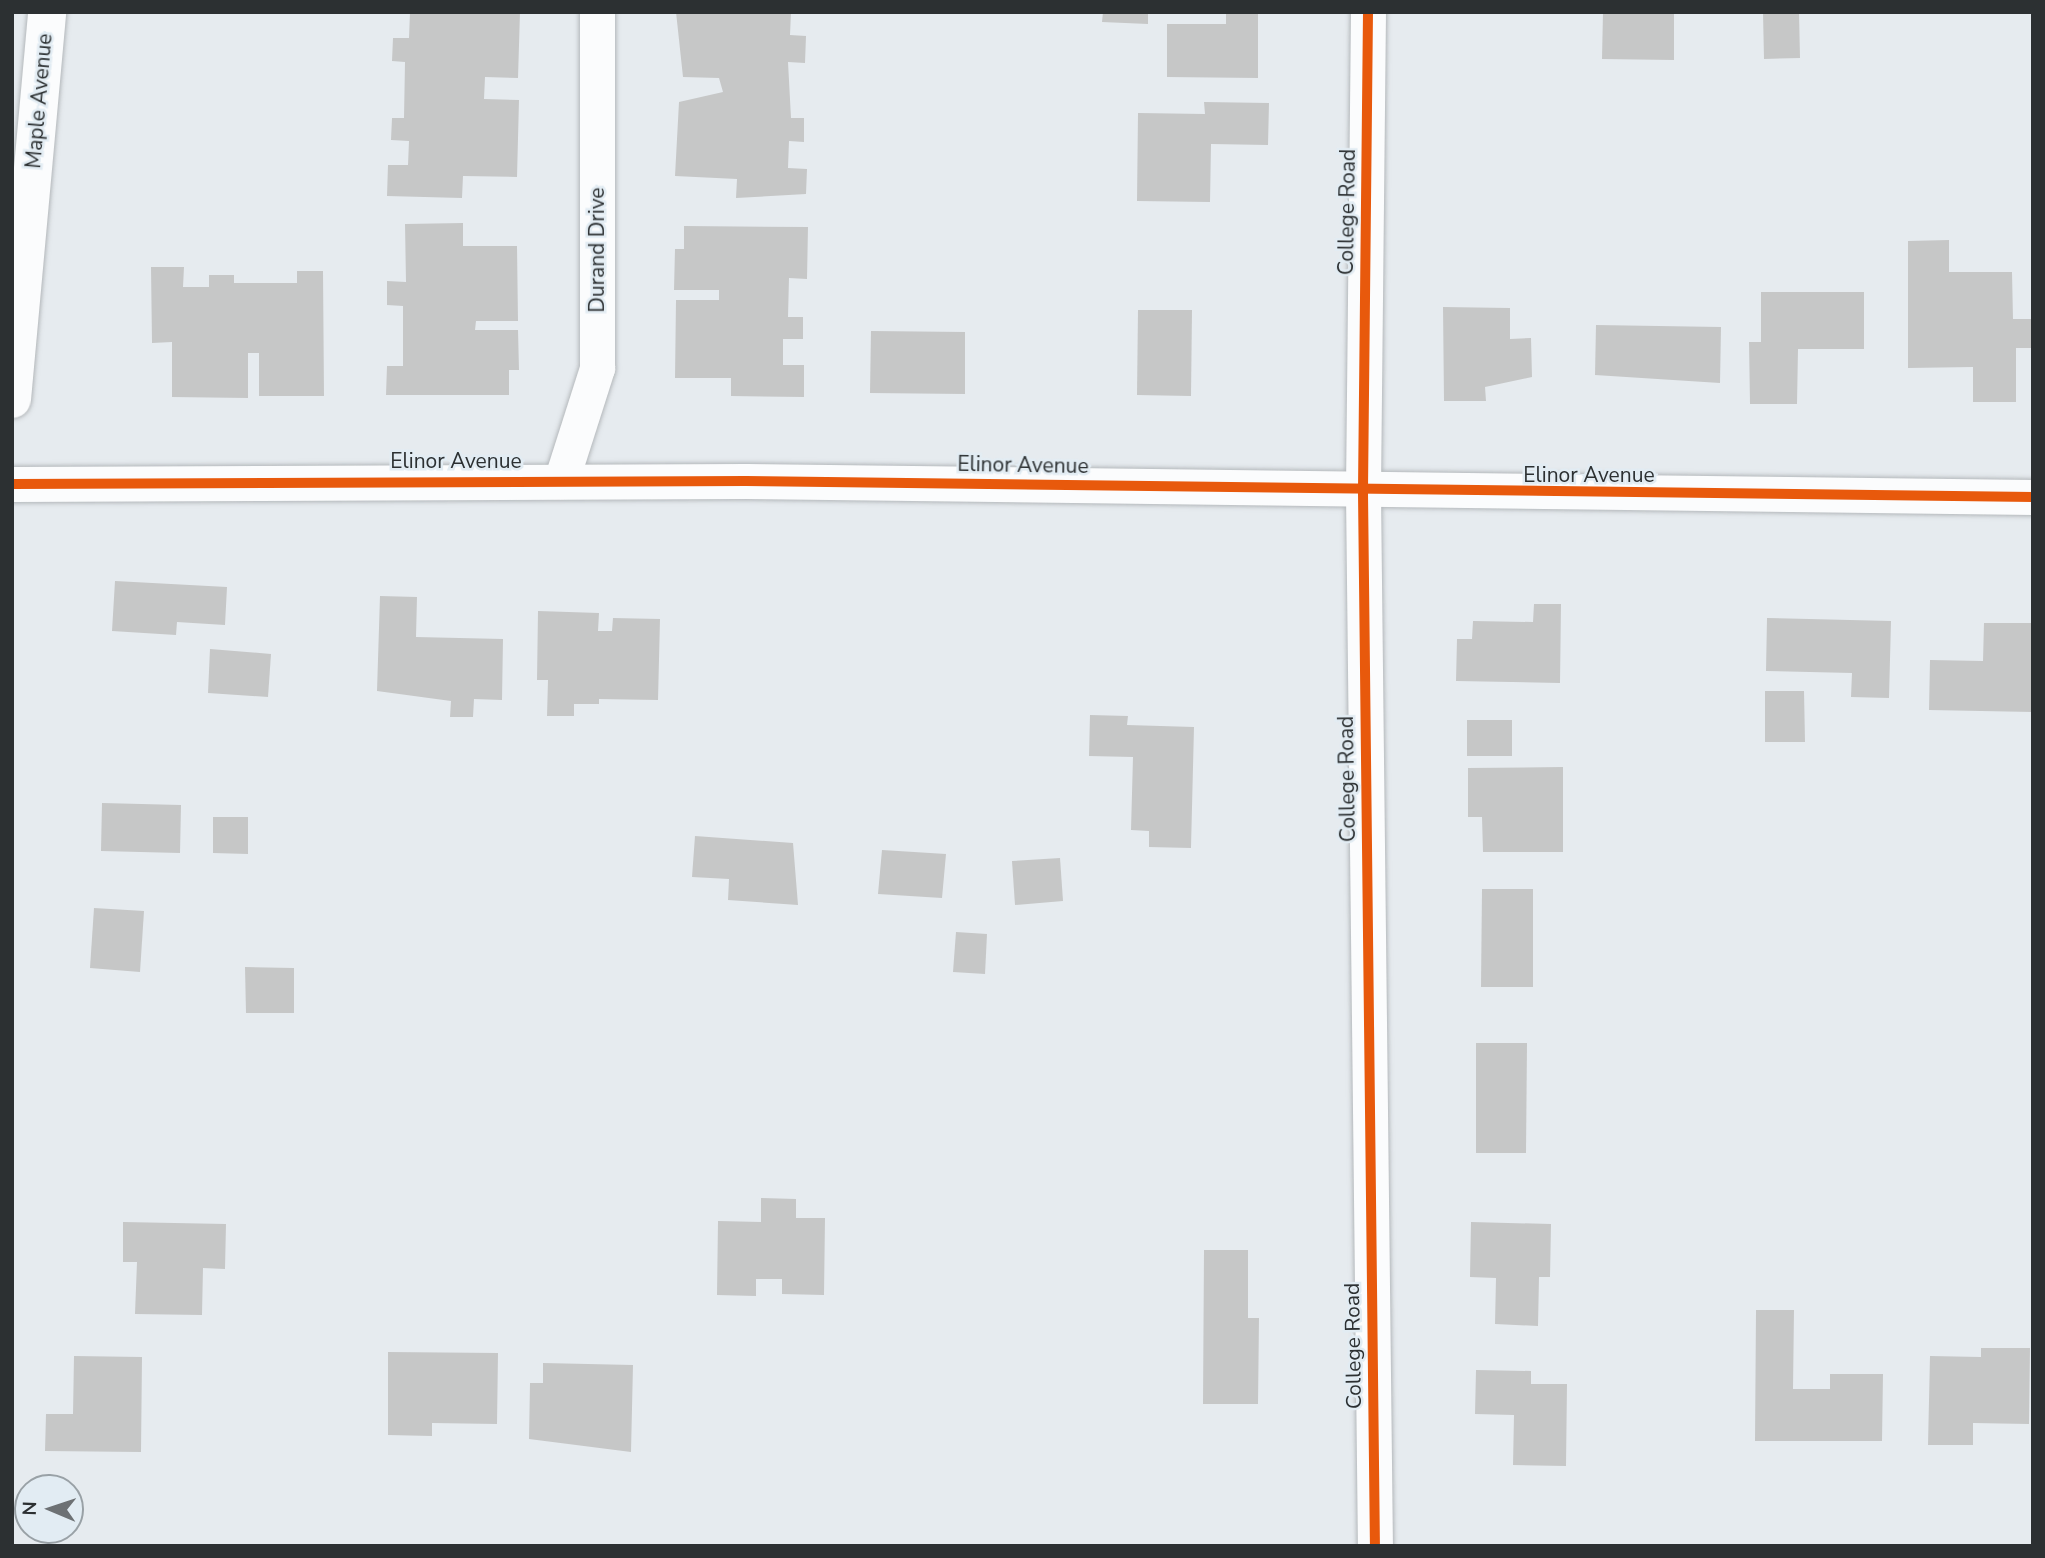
<!DOCTYPE html>
<html>
<head>
<meta charset="utf-8">
<style>
  body { margin:0 }
  #map { position:relative; width:2045px; height:1558px; overflow:hidden; background:#e6ebef; font-family:"Nunito Sans",sans-serif }
  div>[style] { position:absolute }
  .building>* { inset:0; background:#c6c7c7 }
  .roads { filter:drop-shadow(0 0 2px #b4b8bb) drop-shadow(0 0 2px #b4b8bb) }
  .street>* { height:35px; margin:-17.5px; padding:0 17.5px; transform-origin:17.5px; border-radius:17.5px; background:#fbfcfd }
  .secondary>* { height:38px; margin:-19px; padding:0 19px; transform-origin:19px; border-radius:19px; background:#fbfcfd }
  .cycleway>* { height:10px; margin:-5px; padding:0 5px; transform-origin:5px; border-radius:5px; background:#e8590c }
  span { translate:-50% -50%; white-space:nowrap; text-align:center; line-height:1.15; -webkit-text-stroke:5px #e2ecf3; paint-order:stroke }
  .street-label { font-size:21px; color:#2c3032 }
  .frame { position:absolute; inset:0; border:14px solid #2c3032; pointer-events:none }
  .north { position:absolute; left:14px; top:1474px; width:70px; height:70px; box-sizing:border-box; background:#e2ecf3; border:2px solid #99a1a6; border-radius:50%; rotate:272deg; font-size:19px; font-weight:700; line-height:28px; text-align:center; color:#2c3032 }
  .north::after { content:''; display:block; margin:auto; width:24px; height:32px; background:#6d7174; clip-path:polygon(50% 0,100% 100%,50% 72%,0 100%) }
</style>
</head>
<body>
<div id="map">
  <div class="building">
    <div style="clip-path:polygon(410px 12px,520px 12px,518px 78px,485px 77px,484px 99px,519px 100px,517px 177px,463px 176px,462px 198px,387px 196px,388px 165px,408px 165px,409px 141px,391px 140px,392px 118px,404px 118px,405px 62px,392px 61px,393px 38px,409px 38px)"></div>
    <div style="clip-path:polygon(676px 12px,791px 12px,790px 35px,806px 36px,805px 63px,788px 62px,791px 118px,804px 118px,804px 142px,789px 141px,788px 168px,807px 169px,806px 194px,736px 198px,737px 179px,675px 176px,679px 102px,723px 92px,719px 78px,683px 77px)"></div>
    <div style="clip-path:polygon(1103px 12px,1148px 12px,1148px 24px,1102px 22px)"></div>
    <div style="clip-path:polygon(1603px 12px,1674px 12px,1674px 60px,1602px 59px)"></div>
    <div style="clip-path:polygon(1763px 12px,1799px 12px,1800px 58px,1764px 59px)"></div>
    <div style="clip-path:polygon(1226px 14px,1258px 14px,1258px 78px,1167px 77px,1167px 24px,1226px 24px)"></div>
    <div style="clip-path:polygon(1204px 102px,1269px 103px,1268px 145px,1211px 144px,1210px 202px,1137px 201px,1138px 113px,1205px 114px)"></div>
    <div style="clip-path:polygon(463px 223px,463px 246px,517px 246px,518px 321px,476px 321px,475px 330px,518px 330px,519px 370px,509px 370px,509px 395px,386px 395px,387px 366px,403px 366px,403px 306px,387px 305px,387px 281px,406px 282px,405px 224px)"></div>
    <div style="clip-path:polygon(684px 226px,808px 227px,807px 279px,789px 278px,788px 317px,803px 317px,803px 339px,783px 339px,783px 365px,804px 365px,804px 397px,731px 396px,731px 378px,675px 378px,676px 300px,719px 300px,719px 290px,674px 290px,675px 249px,684px 249px)"></div>
    <div style="clip-path:polygon(1949px 240px,1949px 272px,2012px 272px,2013px 319px,2033px 319px,2033px 348px,2016px 348px,2016px 402px,1973px 402px,1973px 367px,1908px 368px,1908px 241px)"></div>
    <div style="clip-path:polygon(151px 267px,184px 267px,183px 287px,209px 287px,209px 275px,234px 275px,234px 283px,297px 283px,297px 271px,323px 271px,324px 396px,259px 396px,259px 353px,248px 353px,248px 398px,172px 397px,172px 342px,152px 343px)"></div>
    <div style="clip-path:polygon(1761px 292px,1864px 292px,1864px 349px,1798px 349px,1797px 404px,1750px 404px,1749px 342px,1761px 342px)"></div>
    <div style="clip-path:polygon(1443px 307px,1510px 308px,1510px 339px,1531px 338px,1532px 377px,1485px 387px,1486px 401px,1444px 401px)"></div>
    <div style="clip-path:polygon(1138px 310px,1192px 310px,1191px 396px,1137px 395px)"></div>
    <div style="clip-path:polygon(1596px 325px,1721px 327px,1720px 383px,1595px 375px)"></div>
    <div style="clip-path:polygon(871px 331px,965px 332px,965px 394px,870px 393px)"></div>
    <div style="clip-path:polygon(115px 581px,227px 587px,225px 625px,177px 622px,176px 635px,112px 631px)"></div>
    <div style="clip-path:polygon(380px 596px,417px 597px,416px 637px,503px 639px,502px 700px,474px 699px,473px 717px,450px 717px,451px 701px,377px 691px)"></div>
    <div style="clip-path:polygon(1534px 604px,1561px 604px,1560px 683px,1456px 681px,1457px 639px,1472px 639px,1473px 621px,1533px 622px)"></div>
    <div style="clip-path:polygon(538px 611px,599px 613px,598px 631px,612px 631px,613px 618px,660px 619px,658px 700px,599px 699px,599px 704px,574px 704px,574px 716px,547px 716px,548px 680px,537px 680px)"></div>
    <div style="clip-path:polygon(1767px 618px,1891px 621px,1889px 698px,1851px 697px,1852px 673px,1766px 671px)"></div>
    <div style="clip-path:polygon(1984px 623px,2033px 623px,2033px 712px,1929px 710px,1930px 660px,1983px 661px)"></div>
    <div style="clip-path:polygon(210px 649px,271px 654px,268px 697px,208px 693px)"></div>
    <div style="clip-path:polygon(1765px 691px,1804px 691px,1805px 742px,1765px 742px)"></div>
    <div style="clip-path:polygon(1090px 715px,1128px 716px,1127px 725px,1194px 727px,1191px 848px,1149px 847px,1149px 831px,1131px 830px,1133px 757px,1089px 756px)"></div>
    <div style="clip-path:polygon(1467px 720px,1512px 720px,1512px 756px,1467px 756px)"></div>
    <div style="clip-path:polygon(1563px 767px,1563px 852px,1483px 852px,1482px 817px,1468px 817px,1468px 768px)"></div>
    <div style="clip-path:polygon(102px 803px,181px 805px,180px 853px,101px 851px)"></div>
    <div style="clip-path:polygon(213px 817px,248px 817px,248px 854px,213px 853px)"></div>
    <div style="clip-path:polygon(695px 836px,793px 843px,798px 905px,728px 900px,729px 879px,692px 877px)"></div>
    <div style="clip-path:polygon(882px 850px,946px 854px,942px 898px,878px 894px)"></div>
    <div style="clip-path:polygon(1060px 858px,1063px 901px,1015px 905px,1012px 861px)"></div>
    <div style="clip-path:polygon(1482px 889px,1533px 889px,1533px 987px,1481px 987px)"></div>
    <div style="clip-path:polygon(94px 908px,144px 911px,140px 972px,90px 968px)"></div>
    <div style="clip-path:polygon(956px 932px,987px 934px,985px 974px,953px 972px)"></div>
    <div style="clip-path:polygon(245px 967px,294px 968px,294px 1013px,246px 1013px)"></div>
    <div style="clip-path:polygon(1476px 1043px,1527px 1043px,1526px 1153px,1476px 1153px)"></div>
    <div style="clip-path:polygon(761px 1198px,796px 1199px,796px 1218px,825px 1218px,824px 1295px,782px 1294px,782px 1279px,756px 1279px,756px 1296px,717px 1295px,718px 1221px,761px 1222px)"></div>
    <div style="clip-path:polygon(123px 1222px,226px 1224px,225px 1269px,203px 1268px,202px 1315px,135px 1314px,137px 1262px,123px 1262px)"></div>
    <div style="clip-path:polygon(1471px 1222px,1551px 1224px,1550px 1277px,1539px 1277px,1538px 1326px,1495px 1324px,1496px 1278px,1470px 1277px)"></div>
    <div style="clip-path:polygon(1204px 1250px,1248px 1250px,1248px 1318px,1259px 1318px,1258px 1404px,1203px 1404px)"></div>
    <div style="clip-path:polygon(1756px 1310px,1794px 1310px,1793px 1389px,1830px 1389px,1830px 1374px,1883px 1374px,1882px 1441px,1755px 1441px)"></div>
    <div style="clip-path:polygon(1981px 1348px,2030px 1348px,2029px 1424px,1973px 1423px,1973px 1445px,1928px 1445px,1930px 1356px,1981px 1357px)"></div>
    <div style="clip-path:polygon(388px 1352px,498px 1353px,497px 1424px,432px 1423px,432px 1436px,388px 1435px)"></div>
    <div style="clip-path:polygon(74px 1356px,142px 1357px,141px 1452px,45px 1451px,46px 1414px,73px 1414px)"></div>
    <div style="clip-path:polygon(543px 1363px,633px 1365px,631px 1452px,529px 1439px,530px 1383px,543px 1383px)"></div>
    <div style="clip-path:polygon(1476px 1370px,1531px 1371px,1531px 1384px,1567px 1384px,1566px 1466px,1513px 1465px,1514px 1415px,1475px 1414px)"></div>
  </div>
  <div class="roads">
    <div class="street">
      <div style="left:1368px;top:12px;width:481px;rotate:90.6deg"></div>
      <div style="left:1363px;top:493px;width:1053px;rotate:89.35deg"></div>
      <div style="left:561px;top:481px;width:119px;rotate:-72.3deg"></div>
      <div style="left:597px;top:368px;width:356px;rotate:-90deg"></div>
      <div style="left:12px;top:484px;width:734px;rotate:-0.23deg"></div>
      <div style="left:746px;top:481px;width:1287px;rotate:0.71deg"></div>
    </div>
    <div class="secondary">
      <div style="left:12px;top:399px;width:389px;rotate:-84.8deg"></div>
    </div>
  </div>
  <div class="cycleway">
    <div style="left:1368px;top:12px;width:481px;rotate:90.6deg"></div>
    <div style="left:1363px;top:493px;width:1053px;rotate:89.35deg"></div>
    <div style="left:12px;top:484px;width:734px;rotate:-0.23deg"></div>
    <div style="left:746px;top:481px;width:1287px;rotate:0.71deg"></div>
  </div>
  <div class="street-label">
    <span style="left:39px;top:101px;rotate:-85deg">Maple Avenue</span>
    <span style="left:1347px;top:212px;rotate:-89deg">College Road</span>
    <span style="left:597px;top:250px;rotate:-90deg">Durand Drive</span>
    <span style="left:456px;top:461px">Elinor Avenue</span>
    <span style="left:1023px;top:465px;rotate:1deg">Elinor Avenue</span>
    <span style="left:1589px;top:475px">Elinor Avenue</span>
    <span style="left:1347px;top:779px;rotate:-91deg">College Road</span>
    <span style="left:1353px;top:1346px;rotate:-91deg">College Road</span>
  </div>
  <div class="frame"></div>
  <div class="north">N</div>
</div>
</body>
</html>
